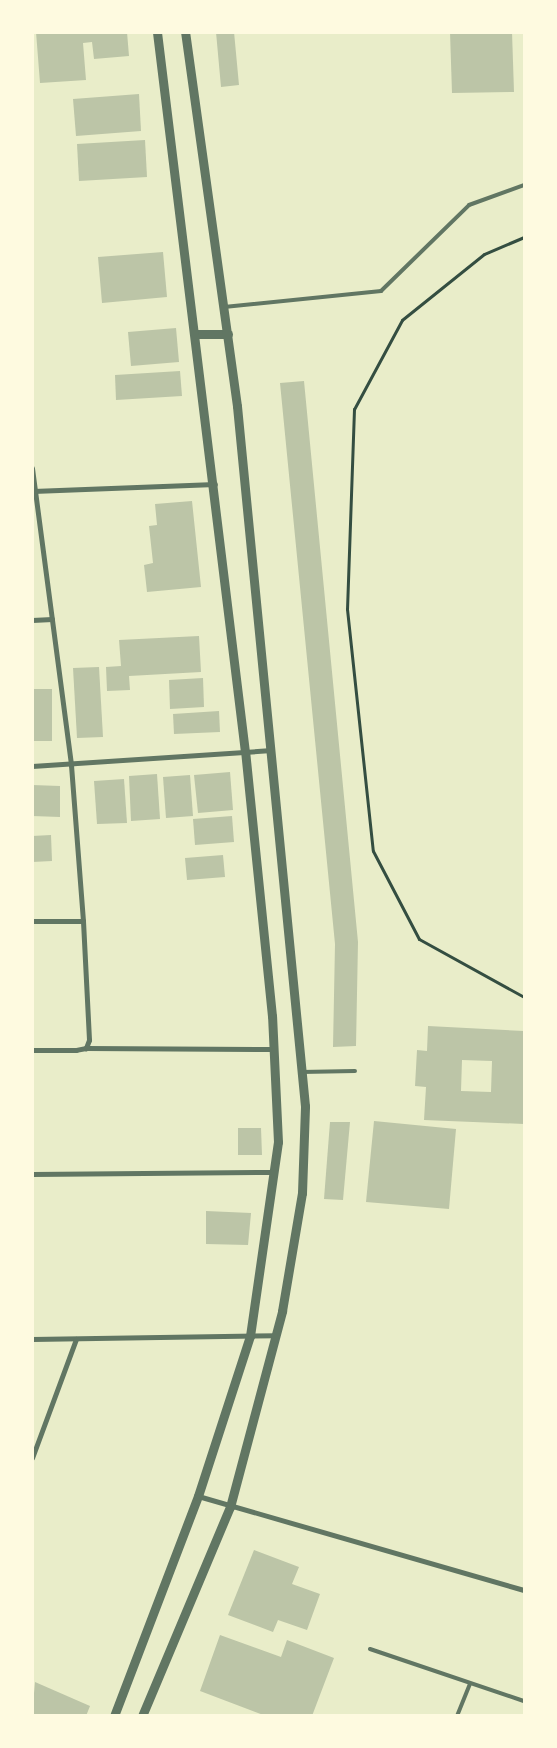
<!DOCTYPE html>
<html>
<head>
<meta charset="utf-8">
<style>
  body { margin:0 }
  #map { position:relative; width:557px; height:1748px; overflow:hidden; background:#e9edc9; font-family:Literata,serif }
  div>[style] { position:absolute }
  .building>* { inset:0; background:#bcc5a7 }
  .path>* { height:3px; margin:-1.5px; padding:0 1.5px; transform-origin:1.5px; border-radius:1.5px; background:#344e41 }
  .service>* { height:4px; margin:-2px; padding:0 2px; transform-origin:2px; border-radius:2px; background:#617663 }
  .minor>* { height:5px; margin:-2.5px; padding:0 2.5px; transform-origin:2.5px; border-radius:2.5px; background:#617663 }
  .tertiary>* { height:9px; margin:-4.5px; padding:0 4.5px; transform-origin:4.5px; border-radius:4.5px; background:#617663 }
  span { translate:-50% -50%; white-space:nowrap; text-align:center; line-height:1.15; -webkit-text-stroke:5px #fefae0; paint-order:stroke }
  .frame { position:absolute; inset:0; border:34px solid #fefae0; pointer-events:none }
</style>
</head>
<body>
<div id="map">
  <div class="building">
    <div style="clip-path:polygon(36px 32px,127px 32px,129px 56px,94px 59px,92px 42px,83px 43px,86px 80px,40px 83px)"></div>
    <div style="clip-path:polygon(216px 32px,234px 32px,239px 85px,221px 87px)"></div>
    <div style="clip-path:polygon(450px 32px,512px 32px,514px 92px,452px 93px)"></div>
    <div style="clip-path:polygon(139px 94px,141px 131px,76px 136px,73px 99px)"></div>
    <div style="clip-path:polygon(145px 140px,147px 177px,79px 181px,77px 144px)"></div>
    <div style="clip-path:polygon(163px 252px,167px 297px,102px 303px,98px 257px)"></div>
    <div style="clip-path:polygon(176px 328px,179px 362px,131px 366px,128px 332px)"></div>
    <div style="clip-path:polygon(180px 371px,182px 396px,116px 400px,115px 375px)"></div>
    <div style="clip-path:polygon(304px 381px,358px 942px,356px 1046px,333px 1047px,335px 944px,280px 383px)"></div>
    <div style="clip-path:polygon(192px 501px,201px 587px,147px 592px,144px 565px,153px 563px,149px 526px,157px 525px,155px 504px)"></div>
    <div style="clip-path:polygon(199px 636px,201px 672px,129px 676px,130px 690px,107px 691px,106px 667px,121px 666px,119px 640px)"></div>
    <div style="clip-path:polygon(99px 667px,103px 737px,77px 738px,73px 668px)"></div>
    <div style="clip-path:polygon(203px 678px,204px 707px,170px 709px,169px 680px)"></div>
    <div style="clip-path:polygon(32px 689px,52px 689px,52px 741px,32px 741px)"></div>
    <div style="clip-path:polygon(219px 711px,220px 732px,174px 734px,173px 714px)"></div>
    <div style="clip-path:polygon(230px 772px,233px 810px,198px 813px,194px 775px)"></div>
    <div style="clip-path:polygon(157px 774px,160px 819px,131px 821px,129px 776px)"></div>
    <div style="clip-path:polygon(190px 775px,193px 816px,166px 818px,163px 777px)"></div>
    <div style="clip-path:polygon(124px 779px,127px 823px,97px 824px,94px 781px)"></div>
    <div style="clip-path:polygon(32px 785px,60px 786px,60px 817px,32px 816px)"></div>
    <div style="clip-path:polygon(232px 816px,234px 842px,195px 845px,193px 819px)"></div>
    <div style="clip-path:polygon(51px 835px,52px 861px,32px 862px,32px 836px)"></div>
    <div style="clip-path:polygon(223px 855px,225px 877px,187px 880px,185px 858px)"></div>
    <div style="clip-path:polygon(evenodd,428px 1026px,524px 1031px,524px 1124px,424px 1120px,426px 1087px,415px 1086px,417px 1050px,427px 1051px,428px 1026px,462px 1060px,492px 1061px,491px 1092px,461px 1091px,462px 1060px)"></div>
    <div style="clip-path:polygon(374px 1121px,456px 1129px,449px 1209px,366px 1202px)"></div>
    <div style="clip-path:polygon(330px 1122px,350px 1122px,343px 1200px,324px 1199px)"></div>
    <div style="clip-path:polygon(238px 1128px,261px 1128px,262px 1155px,238px 1155px)"></div>
    <div style="clip-path:polygon(206px 1211px,251px 1213px,248px 1245px,206px 1244px)"></div>
    <div style="clip-path:polygon(254px 1550px,299px 1567px,292px 1584px,320px 1594px,307px 1630px,278px 1620px,273px 1632px,228px 1615px)"></div>
    <div style="clip-path:polygon(220px 1635px,281px 1657px,287px 1640px,334px 1658px,312px 1716px,266px 1716px,200px 1691px)"></div>
    <div style="clip-path:polygon(35px 1682px,90px 1706px,86px 1716px,32px 1716px)"></div>
  </div>
  <div class="path">
    <div style="left:524px;top:237px;width:43px;rotate:157deg"></div>
    <div style="left:484px;top:254px;width:105px;rotate:141.2deg"></div>
    <div style="left:402px;top:320px;width:101px;rotate:118.3deg"></div>
    <div style="left:354px;top:409px;width:200px;rotate:92deg"></div>
    <div style="left:347px;top:609px;width:243px;rotate:83.9deg"></div>
    <div style="left:373px;top:851px;width:99px;rotate:62.4deg"></div>
    <div style="left:419px;top:939px;width:120px;rotate:28.9deg"></div>
  </div>
  <div class="service">
    <div style="left:224px;top:307px;width:158px;rotate:-5.8deg"></div>
    <div style="left:381px;top:291px;width:123px;rotate:-44.3deg"></div>
    <div style="left:469px;top:205px;width:59px;rotate:-20deg"></div>
    <div style="left:301px;top:1072px;width:54px;rotate:-1.1deg"></div>
    <div style="left:370px;top:1649px;width:163px;rotate:18.7deg"></div>
    <div style="left:457px;top:1716px;width:35px;rotate:-68deg"></div>
  </div>
  <div class="minor">
    <div style="left:32px;top:468px;width:300px;rotate:82.5deg"></div>
    <div style="left:71px;top:765px;width:156px;rotate:85.6deg"></div>
    <div style="left:33px;top:491px;width:182px;rotate:-2.2deg"></div>
    <div style="left:32px;top:620px;width:20px;rotate:-3deg"></div>
    <div style="left:32px;top:766px;width:240px;rotate:-3.8deg"></div>
    <div style="left:32px;top:921px;width:51px"></div>
    <div style="left:83px;top:921px;width:119px;rotate:87.1deg"></div>
    <div style="left:89px;top:1040px;width:9px;rotate:111deg"></div>
    <div style="left:86px;top:1048px;width:10px;rotate:169deg"></div>
    <div style="left:76px;top:1050px;width:44px;rotate:180deg"></div>
    <div style="left:86px;top:1048px;width:188px;rotate:0.3deg"></div>
    <div style="left:32px;top:1174px;width:243px;rotate:-0.5deg"></div>
    <div style="left:32px;top:1339px;width:244px;rotate:-0.9deg"></div>
    <div style="left:32px;top:1458px;width:127px;rotate:-69.7deg"></div>
    <div style="left:198px;top:1496px;width:339px;rotate:16.1deg"></div>
  </div>
  <div class="tertiary">
    <div style="left:197px;top:334px;width:31px"></div>
    <div style="left:114px;top:1716px;width:235px;rotate:-69.1deg"></div>
    <div style="left:198px;top:1496px;width:168px;rotate:-72deg"></div>
    <div style="left:250px;top:1336px;width:196px;rotate:-81.8deg"></div>
    <div style="left:278px;top:1142px;width:126px;rotate:-92.7deg"></div>
    <div style="left:272px;top:1016px;width:265px;rotate:-95.8deg"></div>
    <div style="left:245px;top:752px;width:725px;rotate:-96.97deg"></div>
    <div style="left:142px;top:1716px;width:227px;rotate:-67.2deg"></div>
    <div style="left:230px;top:1507px;width:203px;rotate:-75.1deg"></div>
    <div style="left:282px;top:1311px;width:120px;rotate:-80.4deg"></div>
    <div style="left:302px;top:1193px;width:87px;rotate:-88deg"></div>
    <div style="left:305px;top:1106px;width:703px;rotate:-95.55deg"></div>
    <div style="left:237px;top:406px;width:378px;rotate:-97.9deg"></div>
  </div>
  <div class="frame"></div>
</div>
</body>
</html>
